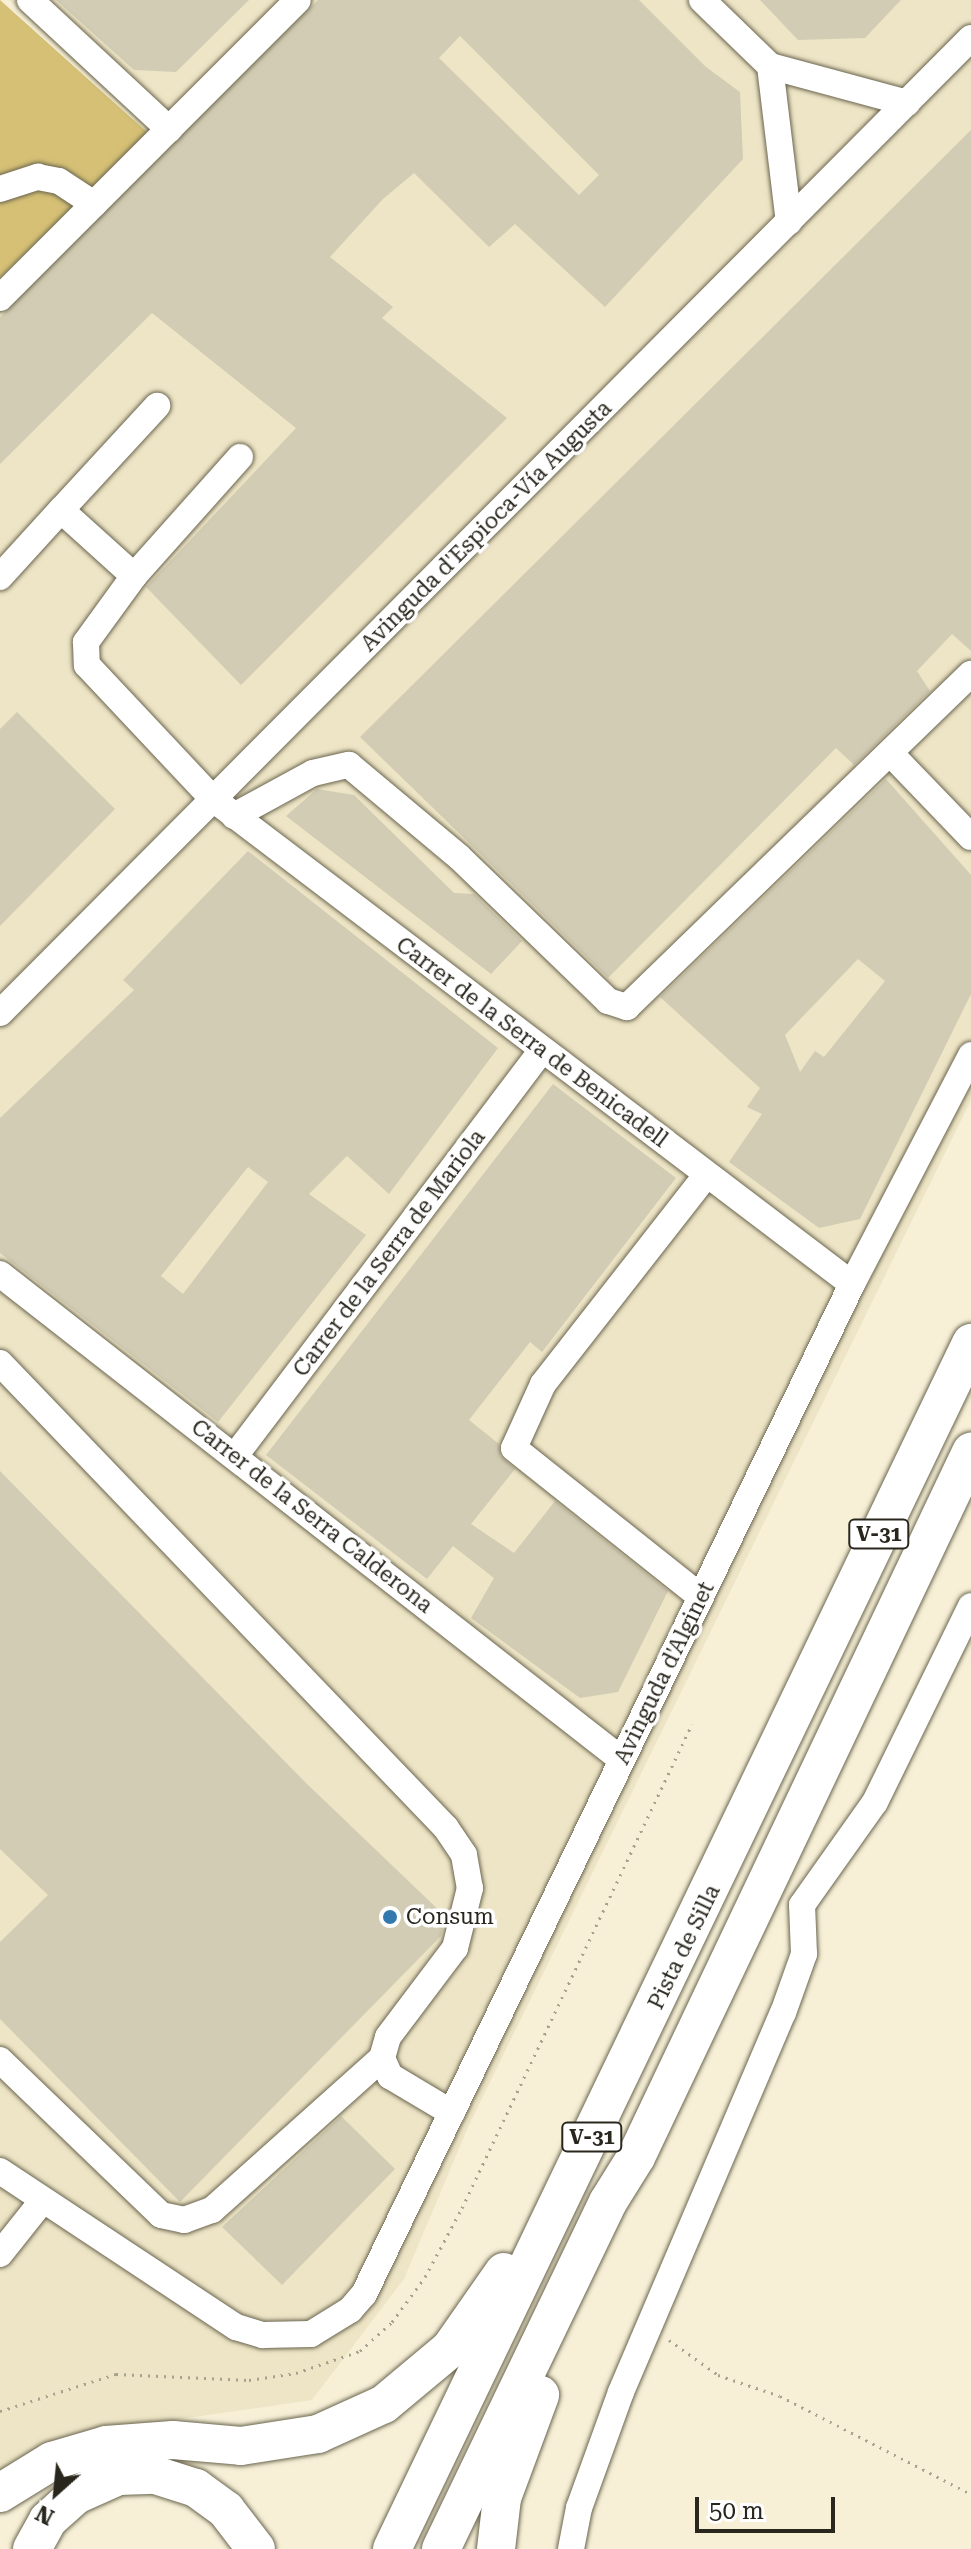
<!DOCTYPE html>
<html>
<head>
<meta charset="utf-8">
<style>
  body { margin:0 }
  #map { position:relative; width:971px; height:2549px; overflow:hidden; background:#f7f0d7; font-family:"Roboto Serif",serif }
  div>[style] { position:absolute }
  .built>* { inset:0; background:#eee5c6 }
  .green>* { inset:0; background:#d5c075 }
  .building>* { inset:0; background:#d2ccb4 }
  .path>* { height:3px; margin-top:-1.5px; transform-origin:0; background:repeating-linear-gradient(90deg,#a7a28f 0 2px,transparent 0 8px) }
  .roads { filter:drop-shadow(0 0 2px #6a654f) drop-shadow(0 0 2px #6a654f) }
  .minor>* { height:26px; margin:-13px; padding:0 13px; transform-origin:13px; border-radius:13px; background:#fff }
  .highway>* { height:38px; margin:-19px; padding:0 19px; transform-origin:19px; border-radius:19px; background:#fff }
  .dots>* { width:22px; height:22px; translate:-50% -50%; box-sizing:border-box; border:4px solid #fff; border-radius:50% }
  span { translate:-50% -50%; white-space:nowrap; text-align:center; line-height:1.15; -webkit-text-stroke:7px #fff; paint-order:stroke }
  .shield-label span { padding:2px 6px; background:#fff; border:2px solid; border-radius:6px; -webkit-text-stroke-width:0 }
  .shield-label { font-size:20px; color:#28261d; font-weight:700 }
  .street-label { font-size:22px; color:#28261d }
  .poi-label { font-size:22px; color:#28261d }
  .left { translate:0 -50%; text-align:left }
  .north { position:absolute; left:16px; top:2453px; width:80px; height:80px; -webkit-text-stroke:6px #fff; paint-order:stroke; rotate:207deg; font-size:22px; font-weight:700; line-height:32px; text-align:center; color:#28261d }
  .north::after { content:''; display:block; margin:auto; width:28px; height:36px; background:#28261d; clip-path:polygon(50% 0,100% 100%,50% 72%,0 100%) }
  .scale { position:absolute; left:695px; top:2497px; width:140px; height:36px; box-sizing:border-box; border:4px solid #28261d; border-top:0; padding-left:10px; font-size:24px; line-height:28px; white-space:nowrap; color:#28261d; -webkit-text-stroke:6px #fff; paint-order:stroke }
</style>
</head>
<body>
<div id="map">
  <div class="built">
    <div style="clip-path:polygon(9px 0,971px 0,971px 1100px,469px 2125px,404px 2279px,312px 2400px,70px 2435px,0 2473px,0 251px,135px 118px)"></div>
  </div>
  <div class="green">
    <div style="clip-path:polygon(0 0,148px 133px,0 278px)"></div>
  </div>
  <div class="building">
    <div style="clip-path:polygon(56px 0,249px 0,176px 72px,134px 70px)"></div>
    <div style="clip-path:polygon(evenodd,318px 0,639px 0,706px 67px,740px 92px,743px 159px,605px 307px,515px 224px,489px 247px,414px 173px,383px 199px,330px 257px,393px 307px,382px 318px,507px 418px,241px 685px,146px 587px,296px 428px,152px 313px,0 464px,0 317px,318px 0,460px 36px,599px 175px,579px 195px,439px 58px,460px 36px)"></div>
    <div style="clip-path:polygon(760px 0,901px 0,865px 38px,798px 40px)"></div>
    <div style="clip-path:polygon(971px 130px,971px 651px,952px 634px,917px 671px,930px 691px,854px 765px,836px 748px,608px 978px,360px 737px)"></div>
    <div style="clip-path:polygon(17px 712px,115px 809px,0 926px,0 729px)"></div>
    <div style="clip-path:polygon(evenodd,886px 779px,971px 875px,971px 994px,860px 1219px,819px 1228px,729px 1162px,762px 1114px,747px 1107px,760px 1088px,660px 997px,886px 779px,858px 959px,885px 981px,824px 1057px,815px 1051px,800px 1072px,785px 1035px,858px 959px)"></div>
    <div style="clip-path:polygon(317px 789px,354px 795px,454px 893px,474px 894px,522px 941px,491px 974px,286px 816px)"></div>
    <div style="clip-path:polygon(evenodd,248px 851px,498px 1048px,389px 1194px,347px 1156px,309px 1194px,366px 1235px,218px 1422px,0 1253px,0 1118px,134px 990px,123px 980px,248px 851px,248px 1167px,268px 1182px,183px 1294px,161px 1276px,248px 1167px)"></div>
    <div style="clip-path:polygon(553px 1084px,676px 1178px,542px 1352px,530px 1342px,469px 1420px,499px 1444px,500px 1456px,515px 1469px,471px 1524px,514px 1553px,555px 1501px,668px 1591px,618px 1692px,580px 1698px,471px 1618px,494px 1578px,453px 1546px,427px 1579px,266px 1455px)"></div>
    <div style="clip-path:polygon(0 1471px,305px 1782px,446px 1917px,441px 1936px,180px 2202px,0 2019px,0 1942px,48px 1895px,0 1849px)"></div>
    <div style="clip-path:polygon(341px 2116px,395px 2169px,282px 2285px,222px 2227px)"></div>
  </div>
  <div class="path">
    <div style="left:669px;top:2340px;width:60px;rotate:35.5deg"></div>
    <div style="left:718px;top:2375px;width:65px;rotate:18.7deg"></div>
    <div style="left:780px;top:2396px;width:215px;rotate:27.2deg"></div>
    <div style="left:0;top:2411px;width:122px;rotate:-17.7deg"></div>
    <div style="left:116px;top:2374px;width:133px;rotate:2.6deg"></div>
    <div style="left:249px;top:2380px;width:48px;rotate:-8.5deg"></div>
    <div style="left:296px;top:2373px;width:68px;rotate:-19deg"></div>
    <div style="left:360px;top:2351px;width:43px;rotate:-42.2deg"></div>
    <div style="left:392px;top:2322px;width:56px;rotate:-53.7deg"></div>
    <div style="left:425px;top:2277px;width:78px;rotate:-61.8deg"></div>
    <div style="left:462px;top:2208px;width:536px;rotate:-64.58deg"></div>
  </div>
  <div class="roads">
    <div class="minor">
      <div style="left:30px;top:0;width:190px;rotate:42.9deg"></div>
      <div style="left:702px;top:0;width:95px;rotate:44.1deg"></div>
      <div style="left:770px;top:66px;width:142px;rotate:15.1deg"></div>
      <div style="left:770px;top:66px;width:157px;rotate:83.1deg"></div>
      <div style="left:0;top:189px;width:40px;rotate:-18deg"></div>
      <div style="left:38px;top:177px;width:21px;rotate:11deg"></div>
      <div style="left:59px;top:181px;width:42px;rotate:33.3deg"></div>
      <div style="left:0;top:298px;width:421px;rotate:-45deg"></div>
      <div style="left:240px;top:457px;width:159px;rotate:131.7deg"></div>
      <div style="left:134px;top:576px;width:82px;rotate:126deg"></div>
      <div style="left:86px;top:642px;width:23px;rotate:88deg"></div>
      <div style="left:87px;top:665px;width:184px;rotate:46.8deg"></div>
      <div style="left:213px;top:799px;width:802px;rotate:37.2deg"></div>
      <div style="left:134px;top:576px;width:98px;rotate:-137.9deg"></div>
      <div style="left:61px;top:510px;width:142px;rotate:-47.3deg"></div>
      <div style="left:0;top:577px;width:91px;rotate:-47.7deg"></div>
      <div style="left:891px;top:754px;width:115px;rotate:46.1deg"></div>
      <div style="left:234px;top:816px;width:90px;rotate:-28.6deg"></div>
      <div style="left:313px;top:773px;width:37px;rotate:-13deg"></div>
      <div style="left:349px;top:765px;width:143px;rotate:39.9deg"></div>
      <div style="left:459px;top:857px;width:207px;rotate:44deg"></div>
      <div style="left:608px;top:1001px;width:20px;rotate:18deg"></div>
      <div style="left:627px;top:1007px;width:479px;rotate:-44.1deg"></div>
      <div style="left:0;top:1013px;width:1376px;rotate:-45.12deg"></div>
      <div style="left:0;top:1274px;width:789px;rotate:38deg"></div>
      <div style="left:0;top:1363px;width:644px;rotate:46.19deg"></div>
      <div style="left:446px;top:1828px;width:32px;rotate:56deg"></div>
      <div style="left:464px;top:1855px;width:34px;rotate:80deg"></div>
      <div style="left:470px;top:1888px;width:62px;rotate:104deg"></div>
      <div style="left:455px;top:1948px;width:111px;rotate:127deg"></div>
      <div style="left:388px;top:2037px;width:22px;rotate:106deg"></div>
      <div style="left:382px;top:2058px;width:20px;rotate:66deg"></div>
      <div style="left:390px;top:2076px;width:72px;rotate:30.8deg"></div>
      <div style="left:235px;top:1456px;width:509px;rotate:-52.9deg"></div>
      <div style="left:701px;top:1597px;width:239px;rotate:-141.5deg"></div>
      <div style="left:514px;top:1448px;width:70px;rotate:-65.6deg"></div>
      <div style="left:543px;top:1384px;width:265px;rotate:-52deg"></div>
      <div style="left:0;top:2060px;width:223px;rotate:43.9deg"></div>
      <div style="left:161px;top:2215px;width:24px;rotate:12deg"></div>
      <div style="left:184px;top:2220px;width:30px;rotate:-20deg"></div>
      <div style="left:212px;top:2210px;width:228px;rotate:-41.8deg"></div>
      <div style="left:0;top:2171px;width:283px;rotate:33.5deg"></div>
      <div style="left:236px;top:2327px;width:28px;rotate:17deg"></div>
      <div style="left:263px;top:2335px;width:48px;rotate:-1.2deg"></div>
      <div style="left:311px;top:2334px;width:46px;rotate:-31.6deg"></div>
      <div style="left:350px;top:2310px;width:21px;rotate:-49deg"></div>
      <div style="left:364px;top:2294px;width:1122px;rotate:-64.21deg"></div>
      <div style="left:852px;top:1284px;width:258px;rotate:-62.5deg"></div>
      <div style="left:0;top:2254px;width:69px;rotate:-51.5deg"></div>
      <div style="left:571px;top:2549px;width:42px;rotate:-79deg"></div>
      <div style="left:579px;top:2508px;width:123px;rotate:-70.1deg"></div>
      <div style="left:621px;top:2392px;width:412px;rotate:-66.9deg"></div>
      <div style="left:783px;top:2013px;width:63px;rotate:-70.4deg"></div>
      <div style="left:804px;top:1954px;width:49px;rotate:-92.3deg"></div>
      <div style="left:802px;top:1905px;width:126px;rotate:-54.7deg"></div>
      <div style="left:875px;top:1802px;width:218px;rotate:-63.9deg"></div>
    </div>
    <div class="highway">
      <div style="left:0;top:2493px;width:61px;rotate:-31.6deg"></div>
      <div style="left:52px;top:2461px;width:56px;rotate:-16.5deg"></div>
      <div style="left:106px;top:2445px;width:67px;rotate:-4.3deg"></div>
      <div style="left:173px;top:2440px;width:68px;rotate:5deg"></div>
      <div style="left:241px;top:2446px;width:78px;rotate:-8.9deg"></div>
      <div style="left:318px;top:2434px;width:72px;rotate:-24.4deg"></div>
      <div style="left:384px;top:2404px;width:86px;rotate:-39.8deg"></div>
      <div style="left:450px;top:2349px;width:94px;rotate:-55deg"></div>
      <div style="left:32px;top:2549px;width:33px;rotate:-61deg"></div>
      <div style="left:48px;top:2520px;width:38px;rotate:-42deg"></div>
      <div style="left:76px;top:2495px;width:46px;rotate:-24.3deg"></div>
      <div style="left:118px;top:2476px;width:37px;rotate:-2deg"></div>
      <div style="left:155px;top:2475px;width:43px;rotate:17.6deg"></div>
      <div style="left:196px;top:2488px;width:37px;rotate:36deg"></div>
      <div style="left:226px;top:2510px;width:49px;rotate:52.4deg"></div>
      <div style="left:392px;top:2549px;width:1338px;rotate:-64.35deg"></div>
      <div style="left:441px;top:2549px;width:385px;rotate:-64.3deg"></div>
      <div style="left:608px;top:2202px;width:53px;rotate:-58.1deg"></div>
      <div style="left:636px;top:2157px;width:781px;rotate:-64.58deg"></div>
      <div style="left:496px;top:2549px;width:51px;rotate:-83.3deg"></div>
      <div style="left:502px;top:2498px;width:110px;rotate:-69.7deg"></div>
    </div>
  </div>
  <div class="dots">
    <div style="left:390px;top:1917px;background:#3379ae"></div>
  </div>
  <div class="shield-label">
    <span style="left:879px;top:1534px">V-31</span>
    <span style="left:592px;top:2137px">V-31</span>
  </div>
  <div class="street-label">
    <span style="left:486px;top:526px;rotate:-45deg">Avinguda d'Espioca-Vía Augusta</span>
    <span style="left:532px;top:1042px;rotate:37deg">Carrer de la Serra de Benicadell</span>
    <span style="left:389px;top:1253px;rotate:-53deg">Carrer de la Serra de Mariola</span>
    <span style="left:312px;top:1516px;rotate:38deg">Carrer de la Serra Calderona</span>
    <span style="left:664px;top:1673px;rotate:-64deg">Avinguda d'Alginet</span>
    <span style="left:684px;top:1947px;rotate:-64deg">Pista de Silla</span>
  </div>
  <div class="poi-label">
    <span class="left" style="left:406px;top:1917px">Consum</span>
  </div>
  <div class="north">N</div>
  <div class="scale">50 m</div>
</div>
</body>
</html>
